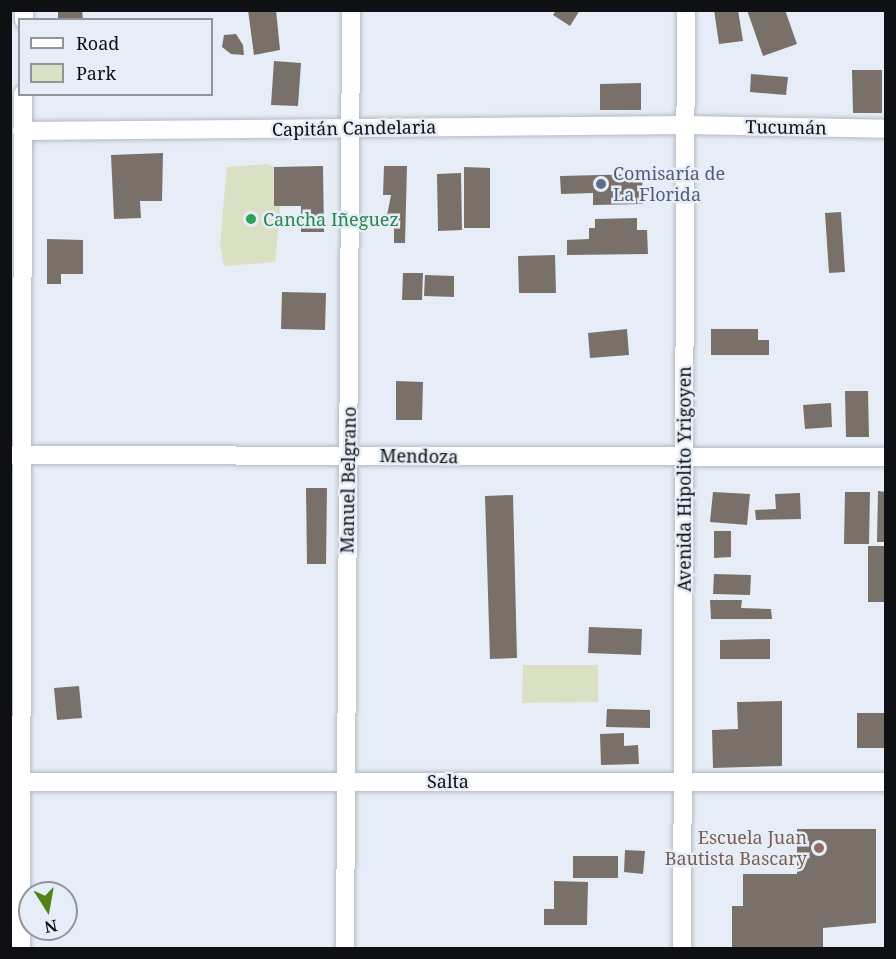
<!DOCTYPE html>
<html>
<head>
<meta charset="utf-8">
<style>
  body { margin:0 }
  #map { position:relative; width:896px; height:959px; overflow:hidden; background:#e7edf7; font-family:"Noto Serif",serif }
  div>[style] { position:absolute }
  .green>* { inset:0; background:#d9e0c4 }
  .building>* { inset:0; background:#79706a }
  .roads { filter:drop-shadow(0 0 2px #b3b9c2) drop-shadow(0 0 2px #b3b9c2) }
  .minor>* { height:18px; margin:-9px; padding:0 9px; transform-origin:9px; border-radius:9px; background:#fff }
  .dots>* { width:16px; height:16px; translate:-50% -50%; box-sizing:border-box; border:3px solid #e7edf7; border-radius:50% }
  span { translate:-50% -50%; white-space:nowrap; text-align:center; line-height:1.15; -webkit-text-stroke:5px #e7edf7; paint-order:stroke }
  .street-label { font-size:18px; color:#0e1013 }
  .service-label { font-size:18px; color:#4e5e75 }
  .left { translate:0 -50%; text-align:left }
  .leisure-label { font-size:18px; color:#27864d }
  .education-label { font-size:18px; color:#785e54 }
  .right { translate:-100% -50%; text-align:right }
  .frame { position:absolute; inset:0; border:12px solid #0e1013; pointer-events:none }
  .legend { position:absolute; left:18px; top:18px; width:195px; height:78px; box-sizing:border-box; background:#e7edf7; border:2px solid #90959c; margin:0; padding:8px 10px; list-style:none; font-size:18px; color:#0e1013 }
  .legend li { display:flex; align-items:center; gap:12px; height:30px }
  .legend b { width:30px; border:2px solid #90959c }
  .north { position:absolute; left:18px; top:881px; width:60px; height:60px; box-sizing:border-box; background:#e7edf7; border:2px solid #90959c; border-radius:50%; rotate:169deg; font-size:16px; font-weight:700; line-height:24px; text-align:center; color:#0e1013 }
  .north::after { content:''; display:block; margin:auto; width:21px; height:27px; background:#508215; clip-path:polygon(50% 0,100% 100%,50% 72%,0 100%) }
</style>
</head>
<body>
<div id="map">
  <div class="green">
    <div style="clip-path:polygon(267px 164px,278px 168px,280px 212px,275px 262px,224px 266px,220px 244px,227px 167px)"></div>
    <div style="clip-path:polygon(523px 665px,598px 665px,598px 702px,522px 703px)"></div>
  </div>
  <div class="building">
    <div style="clip-path:polygon(58px 10px,82px 10px,83px 20px,58px 20px)"></div>
    <div style="clip-path:polygon(248px 10px,276px 10px,280px 50px,254px 55px)"></div>
    <div style="clip-path:polygon(556px 10px,580px 10px,570px 26px,553px 15px)"></div>
    <div style="clip-path:polygon(714px 10px,738px 10px,743px 41px,719px 44px)"></div>
    <div style="clip-path:polygon(747px 10px,785px 10px,797px 44px,763px 56px)"></div>
    <div style="clip-path:polygon(236px 34px,243px 45px,244px 55px,231px 54px,222px 47px,224px 35px)"></div>
    <div style="clip-path:polygon(274px 61px,301px 63px,298px 106px,271px 105px)"></div>
    <div style="clip-path:polygon(852px 70px,882px 70px,882px 113px,853px 113px)"></div>
    <div style="clip-path:polygon(751px 74px,788px 77px,786px 95px,750px 92px)"></div>
    <div style="clip-path:polygon(641px 83px,641px 110px,600px 110px,600px 84px)"></div>
    <div style="clip-path:polygon(163px 153px,162px 201px,140px 201px,141px 218px,114px 219px,111px 155px)"></div>
    <div style="clip-path:polygon(323px 166px,324px 232px,301px 232px,301px 206px,274px 206px,274px 167px)"></div>
    <div style="clip-path:polygon(384px 166px,407px 166px,405px 243px,394px 243px,394px 226px,385px 226px,391px 195px,383px 195px)"></div>
    <div style="clip-path:polygon(464px 167px,490px 168px,490px 228px,464px 228px)"></div>
    <div style="clip-path:polygon(461px 173px,462px 230px,438px 231px,437px 174px)"></div>
    <div style="clip-path:polygon(642px 174px,643px 204px,593px 205px,593px 193px,561px 194px,560px 176px)"></div>
    <div style="clip-path:polygon(841px 212px,845px 272px,829px 273px,825px 213px)"></div>
    <div style="clip-path:polygon(637px 218px,637px 230px,647px 230px,648px 254px,567px 255px,567px 240px,589px 239px,589px 228px,595px 228px,595px 219px)"></div>
    <div style="clip-path:polygon(47px 239px,83px 240px,83px 274px,61px 274px,61px 284px,47px 284px)"></div>
    <div style="clip-path:polygon(555px 255px,556px 293px,519px 293px,518px 256px)"></div>
    <div style="clip-path:polygon(403px 273px,423px 273px,422px 300px,402px 300px)"></div>
    <div style="clip-path:polygon(425px 275px,454px 276px,454px 297px,424px 296px)"></div>
    <div style="clip-path:polygon(282px 292px,326px 293px,325px 330px,281px 329px)"></div>
    <div style="clip-path:polygon(627px 329px,629px 355px,590px 358px,588px 333px)"></div>
    <div style="clip-path:polygon(711px 329px,758px 329px,758px 340px,769px 340px,769px 355px,711px 355px)"></div>
    <div style="clip-path:polygon(396px 381px,423px 382px,422px 420px,396px 420px)"></div>
    <div style="clip-path:polygon(845px 391px,868px 391px,869px 437px,846px 437px)"></div>
    <div style="clip-path:polygon(831px 403px,832px 427px,805px 429px,803px 405px)"></div>
    <div style="clip-path:polygon(306px 488px,327px 488px,326px 564px,307px 564px)"></div>
    <div style="clip-path:polygon(878px 491px,886px 492px,886px 542px,877px 542px)"></div>
    <div style="clip-path:polygon(713px 492px,750px 494px,747px 525px,710px 522px)"></div>
    <div style="clip-path:polygon(845px 492px,870px 492px,869px 544px,844px 544px)"></div>
    <div style="clip-path:polygon(800px 493px,801px 519px,756px 520px,755px 510px,776px 509px,775px 494px)"></div>
    <div style="clip-path:polygon(513px 495px,517px 658px,490px 659px,485px 496px)"></div>
    <div style="clip-path:polygon(714px 531px,731px 531px,731px 557px,714px 558px)"></div>
    <div style="clip-path:polygon(868px 546px,886px 546px,886px 602px,868px 602px)"></div>
    <div style="clip-path:polygon(714px 574px,751px 575px,750px 595px,713px 594px)"></div>
    <div style="clip-path:polygon(710px 600px,742px 600px,741px 608px,771px 609px,772px 619px,711px 619px)"></div>
    <div style="clip-path:polygon(589px 627px,642px 629px,641px 655px,588px 653px)"></div>
    <div style="clip-path:polygon(770px 639px,770px 659px,720px 659px,720px 640px)"></div>
    <div style="clip-path:polygon(79px 686px,82px 718px,57px 720px,54px 688px)"></div>
    <div style="clip-path:polygon(782px 701px,782px 766px,713px 768px,712px 730px,738px 729px,737px 702px)"></div>
    <div style="clip-path:polygon(607px 709px,650px 710px,650px 728px,606px 727px)"></div>
    <div style="clip-path:polygon(857px 713px,886px 713px,886px 748px,857px 748px)"></div>
    <div style="clip-path:polygon(624px 733px,624px 746px,638px 745px,639px 764px,601px 765px,600px 734px)"></div>
    <div style="clip-path:polygon(797px 829px,876px 829px,876px 923px,823px 928px,823px 948px,732px 948px,732px 906px,743px 906px,743px 874px,797px 874px)"></div>
    <div style="clip-path:polygon(625px 850px,645px 851px,643px 874px,624px 872px)"></div>
    <div style="clip-path:polygon(573px 856px,618px 856px,618px 878px,573px 878px)"></div>
    <div style="clip-path:polygon(554px 881px,588px 882px,587px 925px,544px 925px,544px 909px,554px 909px)"></div>
  </div>
  <div class="roads">
    <div class="minor">
      <div style="left:24px;top:20px;width:10px;rotate:-90deg"></div>
      <div style="left:22px;top:131px;width:664px;rotate:-0.52deg"></div>
      <div style="left:686px;top:125px;width:200px;rotate:1.1deg"></div>
      <div style="left:10px;top:455px;width:876px;rotate:0.13deg"></div>
      <div style="left:10px;top:782px;width:876px"></div>
      <div style="left:21px;top:948px;width:854px;rotate:-89.87deg"></div>
      <div style="left:345px;top:948px;width:938px;rotate:-89.63deg"></div>
      <div style="left:682px;top:948px;width:938px;rotate:-89.76deg"></div>
    </div>
  </div>
  <div class="dots">
    <div style="left:601px;top:184px;background:#5c6f8a"></div>
    <div style="left:251px;top:219px;background:#2e9e5b"></div>
    <div style="left:819px;top:848px;background:#8d6e63"></div>
  </div>
  <div class="street-label">
    <span style="left:786px;top:127px;rotate:1deg">Tucumán</span>
    <span style="left:354px;top:128px;rotate:-1deg">Capitán Candelaria</span>
    <span style="left:419px;top:456px;rotate:1deg">Mendoza</span>
    <span style="left:684px;top:479px;rotate:-90deg">Avenida Hipolito Yrigoyen</span>
    <span style="left:348px;top:480px;rotate:-89deg">Manuel Belgrano</span>
    <span style="left:448px;top:781px">Salta</span>
  </div>
  <div class="service-label">
    <span class="left" style="left:613px;top:184px">Comisaría de<br>La Florida</span>
  </div>
  <div class="leisure-label">
    <span class="left" style="left:263px;top:219px">Cancha Iñeguez</span>
  </div>
  <div class="education-label">
    <span class="right" style="left:807px;top:848px">Escuela Juan<br>Bautista Bascary</span>
  </div>
  <div class="frame"></div>
  <ul class="legend">
  <li><b style="height:8px;background:#fff"></b>Road</li>
  <li><b style="height:16px;background:#d9e0c4"></b>Park</li>
  </ul>
  <div class="north">N</div>
</div>
</body>
</html>
